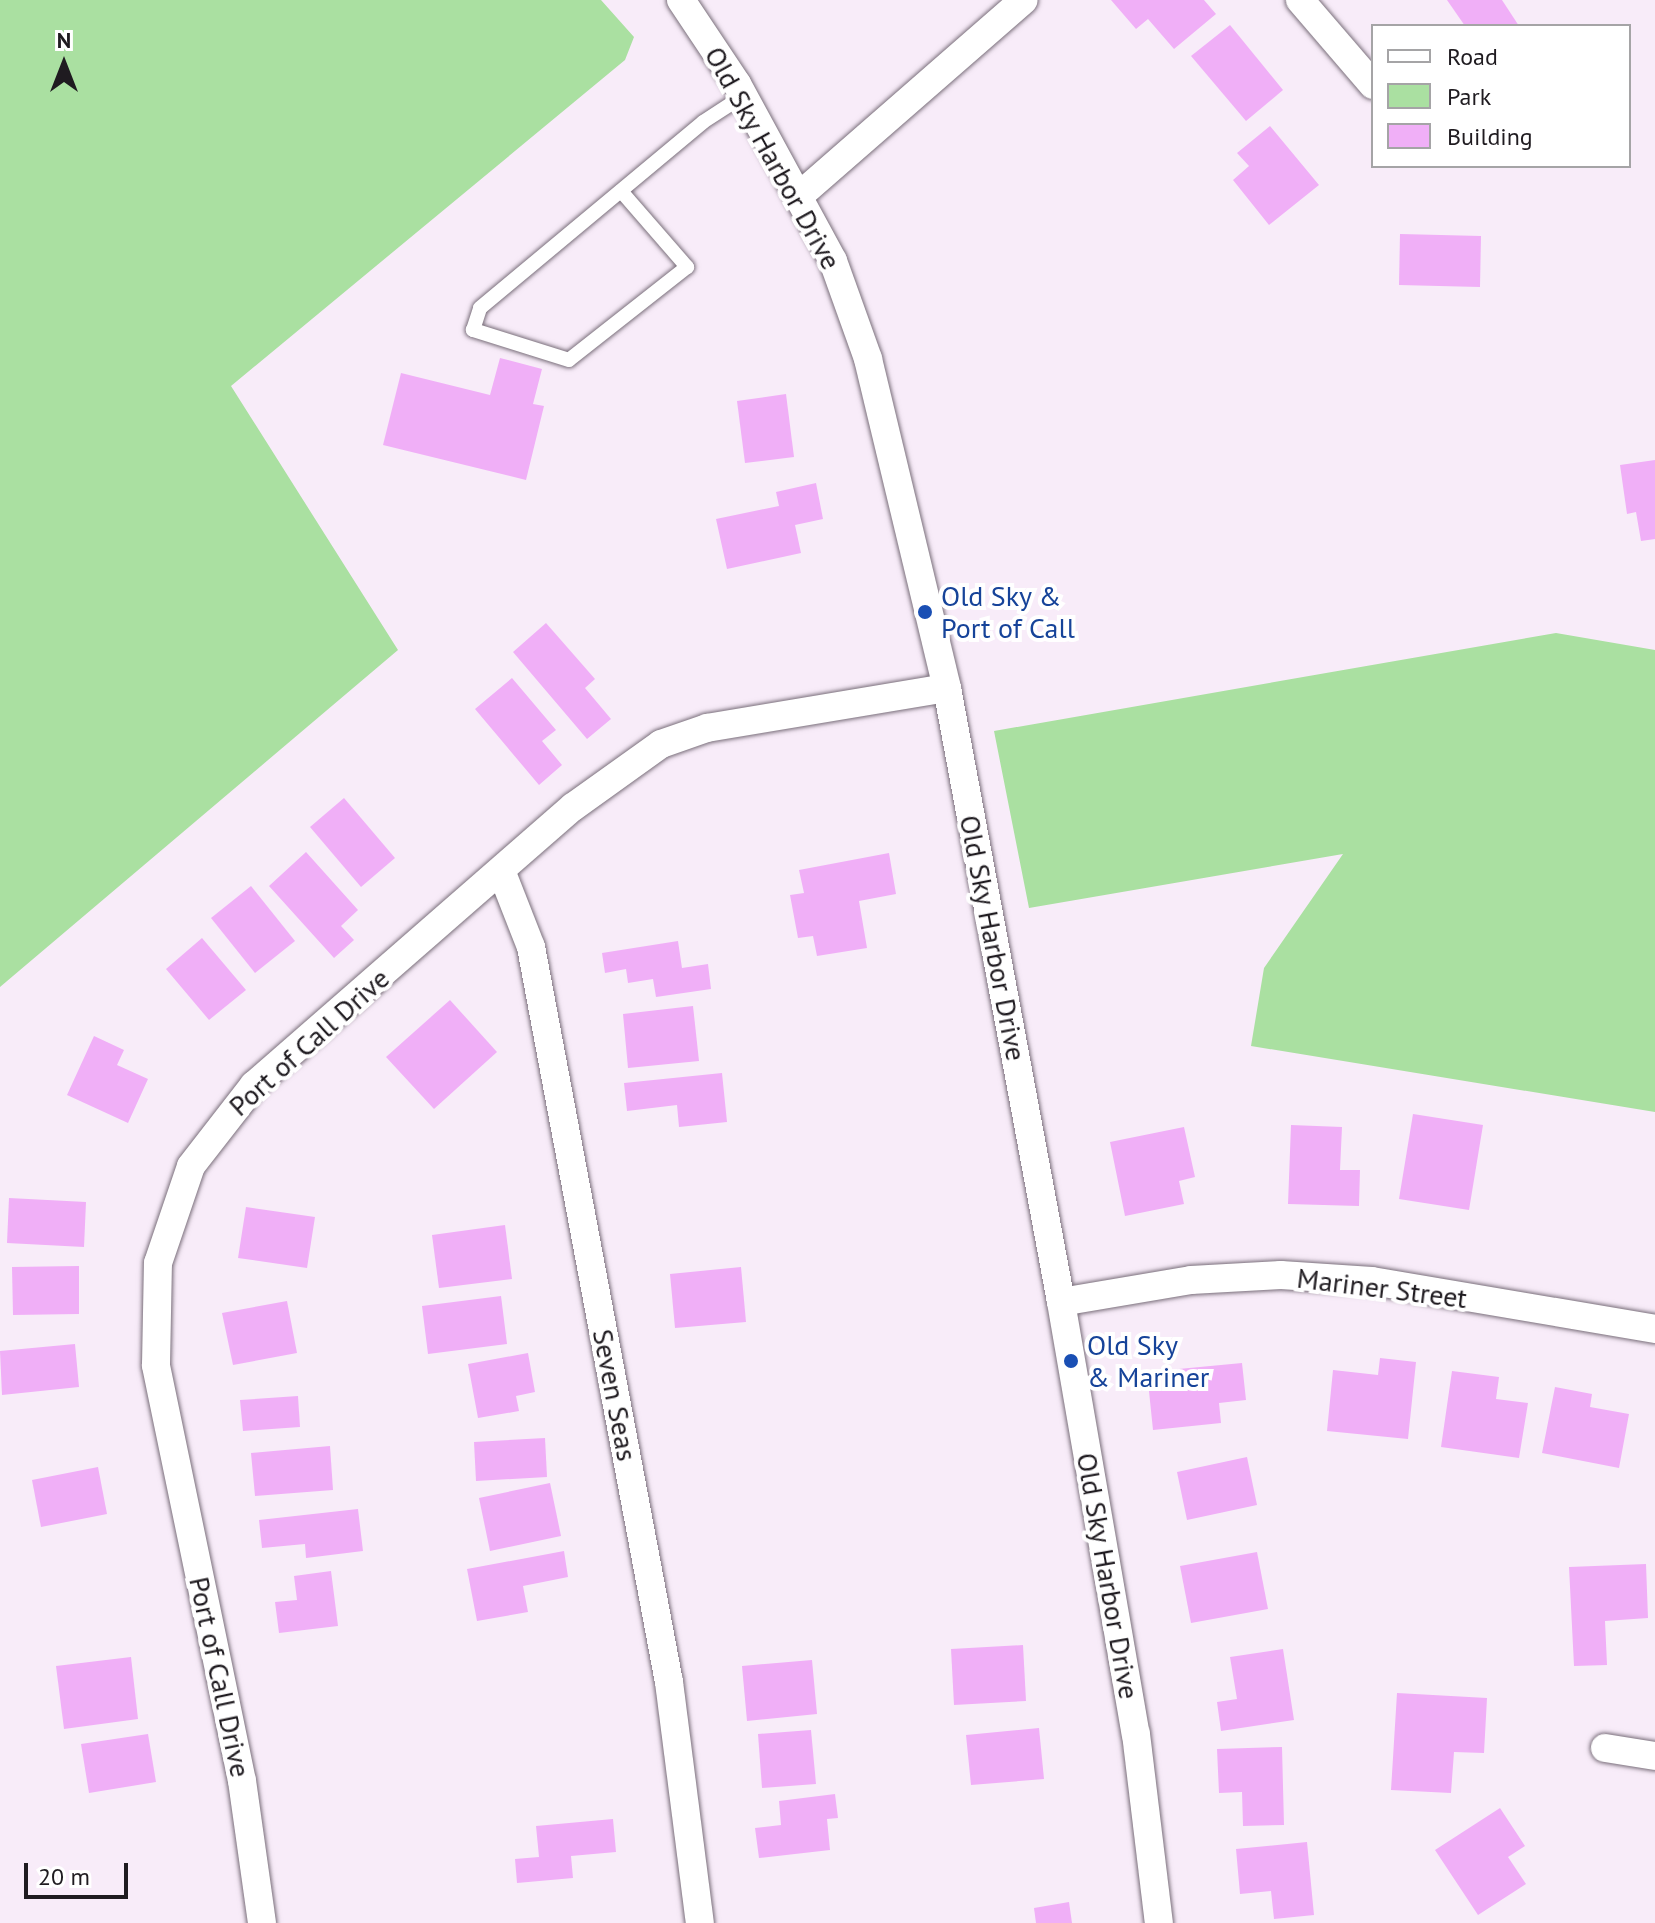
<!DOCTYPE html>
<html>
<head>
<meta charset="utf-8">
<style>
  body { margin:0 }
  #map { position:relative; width:1655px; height:1923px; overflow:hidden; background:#f8ecf9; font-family:"PT Sans",sans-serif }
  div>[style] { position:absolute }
  .green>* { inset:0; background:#aae0a1 }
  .building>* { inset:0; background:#f0aff7 }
  .roads { filter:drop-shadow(0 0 2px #7a6f7b) drop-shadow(0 0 2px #7a6f7b) }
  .service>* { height:14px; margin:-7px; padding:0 7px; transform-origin:7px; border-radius:7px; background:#fff }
  .minor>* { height:28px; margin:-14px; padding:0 14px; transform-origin:14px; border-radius:14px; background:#fff }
  .dots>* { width:22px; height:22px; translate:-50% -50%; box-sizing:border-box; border:4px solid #fff; border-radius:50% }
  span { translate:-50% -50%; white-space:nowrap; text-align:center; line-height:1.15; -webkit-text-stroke:8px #fff; paint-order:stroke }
  .street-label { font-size:28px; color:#1f1b20 }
  .transit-label { font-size:28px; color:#164399 }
  .left { translate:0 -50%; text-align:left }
  .legend { position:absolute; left:1371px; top:24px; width:260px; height:144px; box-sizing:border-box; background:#fff; border:2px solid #a5a4a6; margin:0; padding:10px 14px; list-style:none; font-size:24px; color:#1f1b20 }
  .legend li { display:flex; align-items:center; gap:16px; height:40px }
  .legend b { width:40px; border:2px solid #a5a4a6 }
  .north { position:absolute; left:24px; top:24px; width:80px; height:80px; -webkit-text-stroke:6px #fff; paint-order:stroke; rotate:0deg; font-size:22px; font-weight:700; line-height:32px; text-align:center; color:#1f1b20 }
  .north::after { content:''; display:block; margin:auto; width:28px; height:36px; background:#1f1b20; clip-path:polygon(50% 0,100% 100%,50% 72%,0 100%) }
  .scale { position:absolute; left:24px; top:1863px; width:104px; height:36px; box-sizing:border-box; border:4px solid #1f1b20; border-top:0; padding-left:10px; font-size:24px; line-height:28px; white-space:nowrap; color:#1f1b20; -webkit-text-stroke:6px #fff; paint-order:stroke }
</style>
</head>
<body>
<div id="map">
  <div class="green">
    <div style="clip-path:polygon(0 0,601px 0,634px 37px,625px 60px,231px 386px,398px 650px,0 987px)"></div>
    <div style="clip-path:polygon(1556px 633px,1655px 650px,1655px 1112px,1251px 1046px,1264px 968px,1343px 854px,1029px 908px,994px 731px)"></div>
  </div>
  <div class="building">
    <div style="clip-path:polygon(1111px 0,1204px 0,1216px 14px,1174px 49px,1148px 19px,1136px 29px)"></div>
    <div style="clip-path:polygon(1447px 0,1502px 0,1519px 26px,1465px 26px)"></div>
    <div style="clip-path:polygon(1230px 25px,1283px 90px,1246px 121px,1191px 56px)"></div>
    <div style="clip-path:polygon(1270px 126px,1319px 185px,1269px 225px,1233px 180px,1249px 166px,1237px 153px)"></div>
    <div style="clip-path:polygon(1400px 234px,1481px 236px,1480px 287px,1399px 285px)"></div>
    <div style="clip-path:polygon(500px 358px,542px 369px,533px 404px,544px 406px,526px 480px,383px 445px,401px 373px,490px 395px)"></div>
    <div style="clip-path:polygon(786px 394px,794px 457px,745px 463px,737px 401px)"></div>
    <div style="clip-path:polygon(1655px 460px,1655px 539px,1641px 541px,1636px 512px,1627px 514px,1620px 465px)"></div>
    <div style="clip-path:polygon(816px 483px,823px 519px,795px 525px,801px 553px,727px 569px,716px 519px,779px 506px,776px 492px)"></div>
    <div style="clip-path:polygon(546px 623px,595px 679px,585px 688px,611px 719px,587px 739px,513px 652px)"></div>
    <div style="clip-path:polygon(512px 678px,556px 730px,542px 741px,562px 765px,539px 785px,475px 709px)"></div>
    <div style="clip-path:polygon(344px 798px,395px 858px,361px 887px,310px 827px)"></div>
    <div style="clip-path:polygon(306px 852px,358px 910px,341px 926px,354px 940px,334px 958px,269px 886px)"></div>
    <div style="clip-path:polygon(889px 853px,896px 894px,859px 901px,867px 948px,817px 956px,813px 936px,798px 938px,790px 895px,804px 893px,799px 870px)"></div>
    <div style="clip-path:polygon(251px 886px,295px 941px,255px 973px,211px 918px)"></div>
    <div style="clip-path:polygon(202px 938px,246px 990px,209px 1020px,166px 969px)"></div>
    <div style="clip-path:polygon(678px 941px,682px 968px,708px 964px,711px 989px,656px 997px,653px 979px,628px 983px,626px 969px,605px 973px,602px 953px)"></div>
    <div style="clip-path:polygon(450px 1000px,497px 1052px,434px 1109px,386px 1057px)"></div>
    <div style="clip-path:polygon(693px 1006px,699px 1061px,628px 1068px,623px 1014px)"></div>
    <div style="clip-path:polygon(94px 1036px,124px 1050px,117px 1065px,148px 1079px,128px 1123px,67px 1095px)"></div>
    <div style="clip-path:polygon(722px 1073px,727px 1122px,679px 1127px,677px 1105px,627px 1111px,624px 1083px)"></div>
    <div style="clip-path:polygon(1413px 1114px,1483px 1125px,1469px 1210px,1399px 1199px)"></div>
    <div style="clip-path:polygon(1291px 1125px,1342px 1127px,1340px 1170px,1360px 1170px,1359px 1206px,1288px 1204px)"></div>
    <div style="clip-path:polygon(1184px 1127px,1195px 1177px,1179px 1181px,1184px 1204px,1125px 1216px,1110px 1142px)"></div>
    <div style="clip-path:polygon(9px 1198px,86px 1202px,84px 1247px,7px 1243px)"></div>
    <div style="clip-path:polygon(246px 1207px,315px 1217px,307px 1268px,238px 1258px)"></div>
    <div style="clip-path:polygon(505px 1225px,512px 1279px,439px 1288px,432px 1235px)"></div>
    <div style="clip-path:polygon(79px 1266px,79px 1314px,13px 1315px,12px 1267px)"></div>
    <div style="clip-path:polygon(741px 1267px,746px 1322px,675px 1328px,670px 1274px)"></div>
    <div style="clip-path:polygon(501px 1296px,507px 1344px,428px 1354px,422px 1306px)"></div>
    <div style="clip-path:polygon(287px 1301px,297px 1353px,233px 1365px,222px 1313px)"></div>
    <div style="clip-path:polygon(75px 1344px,79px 1387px,2px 1395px,0 1351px)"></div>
    <div style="clip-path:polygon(528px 1353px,535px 1392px,516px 1396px,519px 1411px,478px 1418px,468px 1364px)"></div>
    <div style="clip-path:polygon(1380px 1358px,1416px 1362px,1408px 1439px,1327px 1431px,1333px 1370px,1378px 1375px)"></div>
    <div style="clip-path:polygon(1242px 1363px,1246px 1400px,1219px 1403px,1221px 1423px,1153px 1430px,1147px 1372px)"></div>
    <div style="clip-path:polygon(1452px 1371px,1499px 1377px,1496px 1399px,1528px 1403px,1519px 1458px,1441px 1447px)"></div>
    <div style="clip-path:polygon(1555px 1387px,1592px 1394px,1590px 1407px,1629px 1414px,1619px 1468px,1542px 1453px)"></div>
    <div style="clip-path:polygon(298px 1396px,300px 1427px,243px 1431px,240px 1400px)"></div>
    <div style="clip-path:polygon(545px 1438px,547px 1477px,476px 1481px,474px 1442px)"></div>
    <div style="clip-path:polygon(330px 1446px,333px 1490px,255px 1496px,251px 1453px)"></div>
    <div style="clip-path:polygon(1247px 1457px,1257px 1505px,1187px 1520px,1177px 1472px)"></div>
    <div style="clip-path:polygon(98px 1467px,107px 1514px,41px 1527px,32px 1480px)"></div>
    <div style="clip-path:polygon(550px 1483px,561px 1536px,490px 1551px,479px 1498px)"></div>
    <div style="clip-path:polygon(358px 1509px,363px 1551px,306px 1558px,305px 1544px,262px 1548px,259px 1520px)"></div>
    <div style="clip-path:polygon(564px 1551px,568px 1577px,523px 1586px,528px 1612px,477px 1621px,467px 1569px)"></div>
    <div style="clip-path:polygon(1257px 1552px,1268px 1609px,1191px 1623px,1180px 1566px)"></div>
    <div style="clip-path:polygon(1646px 1564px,1648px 1618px,1605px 1621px,1607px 1665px,1574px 1666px,1569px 1567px)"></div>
    <div style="clip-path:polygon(331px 1571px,338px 1626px,279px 1633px,275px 1602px,297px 1600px,294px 1576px)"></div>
    <div style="clip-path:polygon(1023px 1645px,1026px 1701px,954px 1705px,951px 1649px)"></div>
    <div style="clip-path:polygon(1283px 1649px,1294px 1720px,1221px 1731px,1217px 1702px,1237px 1699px,1230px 1657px)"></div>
    <div style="clip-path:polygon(131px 1657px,138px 1719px,64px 1729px,56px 1666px)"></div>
    <div style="clip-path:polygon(812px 1660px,817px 1714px,747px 1721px,742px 1666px)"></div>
    <div style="clip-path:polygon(1397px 1693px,1487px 1698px,1484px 1753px,1454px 1752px,1451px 1793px,1391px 1790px)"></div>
    <div style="clip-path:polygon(1039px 1728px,1044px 1779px,971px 1785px,966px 1735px)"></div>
    <div style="clip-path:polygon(811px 1730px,816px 1784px,762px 1788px,758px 1734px)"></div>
    <div style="clip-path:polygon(148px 1734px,156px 1782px,89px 1793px,81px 1744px)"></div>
    <div style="clip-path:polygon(1282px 1747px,1284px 1825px,1243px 1826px,1242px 1792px,1219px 1793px,1217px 1749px)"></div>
    <div style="clip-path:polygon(835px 1794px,838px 1818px,827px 1819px,830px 1850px,759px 1858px,755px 1828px,781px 1825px,779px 1801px)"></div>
    <div style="clip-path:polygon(1500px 1808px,1525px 1846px,1508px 1857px,1526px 1884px,1478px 1915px,1435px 1850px)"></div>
    <div style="clip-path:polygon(613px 1819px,616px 1852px,571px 1856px,573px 1878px,517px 1883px,515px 1859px,539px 1857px,536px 1826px)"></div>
    <div style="clip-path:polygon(1307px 1842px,1314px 1915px,1274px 1919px,1271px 1891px,1240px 1894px,1236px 1849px)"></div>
    <div style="clip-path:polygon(1069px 1902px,1072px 1923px,1036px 1923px,1034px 1908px)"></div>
  </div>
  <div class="roads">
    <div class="service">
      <div style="left:621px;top:191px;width:101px;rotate:49deg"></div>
      <div style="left:687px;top:267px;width:150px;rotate:141.8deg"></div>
      <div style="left:569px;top:360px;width:101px;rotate:-162.6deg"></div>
      <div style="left:473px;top:330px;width:23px;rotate:-72deg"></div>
      <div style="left:480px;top:308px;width:290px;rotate:-39.8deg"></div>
      <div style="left:703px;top:122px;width:48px;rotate:-33deg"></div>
    </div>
    <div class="minor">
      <div style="left:681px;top:0;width:101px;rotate:56.3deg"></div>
      <div style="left:737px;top:84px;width:201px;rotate:61.5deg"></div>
      <div style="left:833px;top:261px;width:104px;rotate:70.3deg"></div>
      <div style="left:868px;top:359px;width:338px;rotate:76.5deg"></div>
      <div style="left:947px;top:688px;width:624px;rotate:79.48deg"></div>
      <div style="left:1061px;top:1302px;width:438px;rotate:80.2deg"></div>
      <div style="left:1136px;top:1734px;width:190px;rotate:83.1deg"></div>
      <div style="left:1300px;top:0;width:112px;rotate:49.3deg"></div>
      <div style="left:799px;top:196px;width:298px;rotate:-41.1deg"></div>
      <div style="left:502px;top:873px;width:79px;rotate:68.6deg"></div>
      <div style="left:531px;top:947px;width:748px;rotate:79.37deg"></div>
      <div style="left:669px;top:1682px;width:243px;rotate:82.7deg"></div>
      <div style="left:1061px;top:1302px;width:132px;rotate:-9.6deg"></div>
      <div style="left:1191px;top:1280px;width:90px;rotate:-3.2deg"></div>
      <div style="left:1281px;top:1275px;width:91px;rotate:3.8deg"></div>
      <div style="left:1372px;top:1281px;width:287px;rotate:9.6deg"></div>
      <div style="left:1605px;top:1748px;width:51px;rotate:9.1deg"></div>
      <div style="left:262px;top:1923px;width:143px;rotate:-98deg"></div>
      <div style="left:242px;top:1781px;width:425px;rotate:-101.7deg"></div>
      <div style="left:156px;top:1365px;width:102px;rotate:-88.9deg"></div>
      <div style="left:158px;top:1263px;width:102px;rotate:-71.2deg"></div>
      <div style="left:191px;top:1166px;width:103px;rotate:-52.1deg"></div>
      <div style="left:254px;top:1085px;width:423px;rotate:-41.1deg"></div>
      <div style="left:573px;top:807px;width:108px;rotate:-35.6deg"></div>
      <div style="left:661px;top:744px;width:49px;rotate:-19.2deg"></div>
      <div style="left:707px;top:728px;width:243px;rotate:-9.5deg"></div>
    </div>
  </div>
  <div class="dots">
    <div style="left:925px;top:612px;background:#1a4fb4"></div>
    <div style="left:1071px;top:1361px;background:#1a4fb4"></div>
  </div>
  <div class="street-label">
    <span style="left:773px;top:158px;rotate:61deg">Old Sky Harbor Drive</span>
    <span style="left:993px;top:938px;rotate:79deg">Old Sky Harbor Drive</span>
    <span style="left:309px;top:1042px;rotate:-42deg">Port of Call Drive</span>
    <span style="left:1382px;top:1288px;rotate:7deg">Mariner Street</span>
    <span style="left:615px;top:1395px;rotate:79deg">Seven Seas</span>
    <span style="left:1108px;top:1576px;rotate:80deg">Old Sky Harbor Drive</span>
    <span style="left:220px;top:1677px;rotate:78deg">Port of Call Drive</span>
  </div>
  <div class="transit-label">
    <span class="left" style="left:941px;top:612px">Old Sky &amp;<br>Port of Call</span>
    <span class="left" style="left:1087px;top:1361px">Old Sky<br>&amp; Mariner</span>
  </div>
  <ul class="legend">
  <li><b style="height:10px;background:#fff"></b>Road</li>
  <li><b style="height:22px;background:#aae0a1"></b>Park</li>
  <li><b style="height:22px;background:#f0aff7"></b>Building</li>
  </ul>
  <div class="north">N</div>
  <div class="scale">20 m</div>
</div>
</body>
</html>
